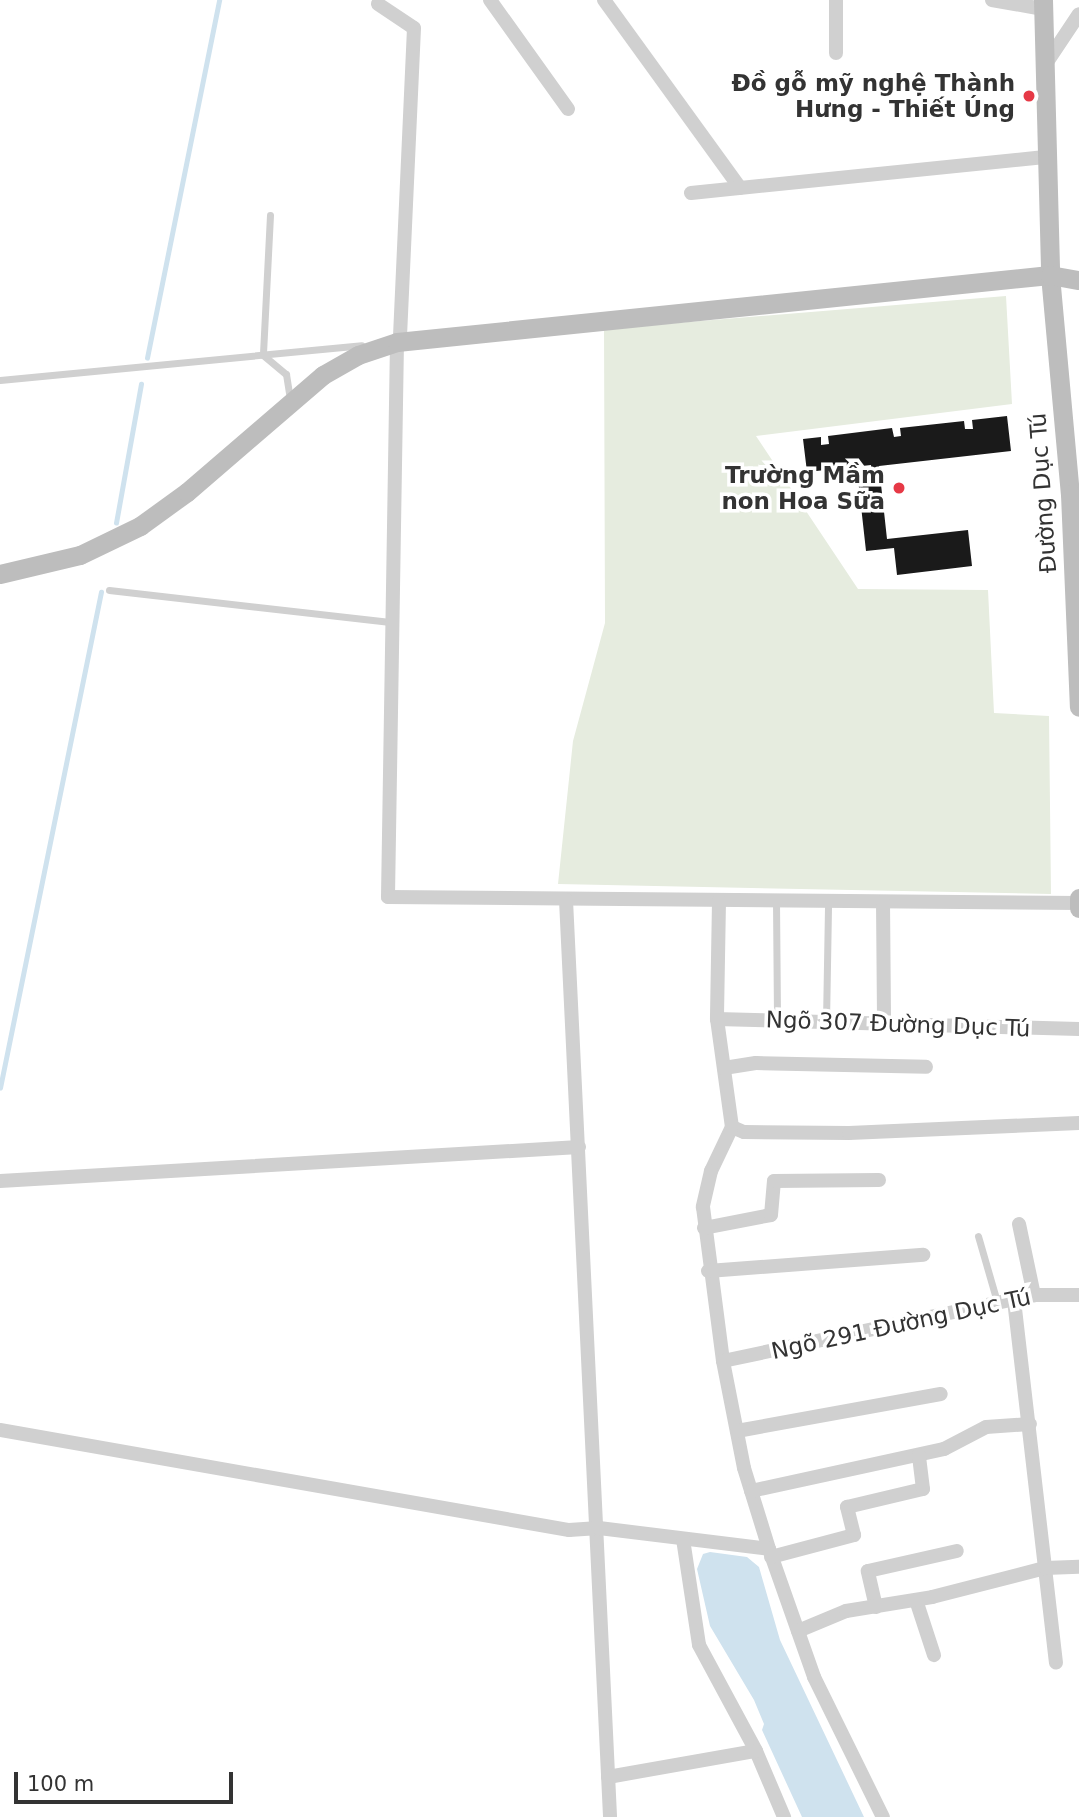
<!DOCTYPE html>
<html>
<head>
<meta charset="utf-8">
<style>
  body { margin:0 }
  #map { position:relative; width:1079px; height:1817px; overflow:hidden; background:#fff; font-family:"DejaVu Sans",sans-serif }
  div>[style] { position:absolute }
  .green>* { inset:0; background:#e6ecdf }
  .water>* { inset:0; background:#cfe2ee }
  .stream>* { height:4.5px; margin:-2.25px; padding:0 2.25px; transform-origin:2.25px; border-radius:2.25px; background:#cfe2ee }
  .building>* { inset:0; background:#1a1a1a }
  .lane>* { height:7px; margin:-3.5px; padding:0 3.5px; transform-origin:3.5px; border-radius:3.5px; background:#d0d0d0 }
  .street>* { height:14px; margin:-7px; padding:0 7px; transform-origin:7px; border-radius:7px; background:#d0d0d0 }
  .secondary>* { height:19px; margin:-9.5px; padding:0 9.5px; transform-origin:9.5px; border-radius:9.5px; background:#bdbdbd }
  .dots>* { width:19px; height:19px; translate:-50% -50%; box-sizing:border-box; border:4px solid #fff; border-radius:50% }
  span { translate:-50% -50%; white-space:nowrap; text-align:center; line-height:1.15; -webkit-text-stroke:7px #fff; paint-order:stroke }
  .poi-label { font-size:23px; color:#333; font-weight:700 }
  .right { translate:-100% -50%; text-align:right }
  .street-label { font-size:23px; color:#333 }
  .scale { position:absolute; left:14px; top:1772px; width:219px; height:32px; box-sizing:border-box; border:4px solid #333; border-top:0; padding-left:9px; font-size:21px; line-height:24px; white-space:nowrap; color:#333; -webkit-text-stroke:5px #fff; paint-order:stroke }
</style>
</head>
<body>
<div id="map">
  <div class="green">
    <div style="clip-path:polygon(1006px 296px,1012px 404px,756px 436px,858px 589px,988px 590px,994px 713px,1049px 716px,1051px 894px,558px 884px,573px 741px,605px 623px,604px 329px)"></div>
  </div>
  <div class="water">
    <div style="clip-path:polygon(710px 1552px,747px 1557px,759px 1567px,780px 1640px,864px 1817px,802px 1817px,762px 1730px,764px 1724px,754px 1700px,710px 1626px,697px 1569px,703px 1554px)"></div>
  </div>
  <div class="stream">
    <div style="left:147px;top:358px;width:365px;rotate:-78.6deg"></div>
    <div style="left:116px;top:523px;width:141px;rotate:-79.8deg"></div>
    <div style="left:0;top:1088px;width:506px;rotate:-78.49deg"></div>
  </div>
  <div class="building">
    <div style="clip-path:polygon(1007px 416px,1011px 451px,879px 466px,887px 539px,968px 530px,972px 566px,897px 575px,894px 548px,866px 551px,858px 479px,872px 478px,871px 465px,807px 472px,803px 439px,821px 437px,821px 445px,829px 444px,828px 436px,892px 428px,894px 437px,901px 436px,900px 428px,964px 421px,965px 429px,973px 429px,972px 420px)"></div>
  </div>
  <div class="lane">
    <div style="left:270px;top:215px;width:140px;rotate:92.9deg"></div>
    <div style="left:263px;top:355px;width:30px;rotate:40deg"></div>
    <div style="left:286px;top:374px;width:24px;rotate:81deg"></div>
    <div style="left:0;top:380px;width:363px;rotate:-5.5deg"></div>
    <div style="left:109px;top:590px;width:283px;rotate:6.5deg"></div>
    <div style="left:776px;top:902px;width:118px;rotate:89.5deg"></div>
    <div style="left:826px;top:1022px;width:120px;rotate:-89deg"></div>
    <div style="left:978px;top:1236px;width:69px;rotate:73.9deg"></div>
  </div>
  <div class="street">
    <div style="left:490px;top:0;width:134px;rotate:54.4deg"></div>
    <div style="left:604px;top:0;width:232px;rotate:54.1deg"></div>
    <div style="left:836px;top:0;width:53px;rotate:90deg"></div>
    <div style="left:992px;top:0;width:52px;rotate:10deg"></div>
    <div style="left:378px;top:4px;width:43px;rotate:33.7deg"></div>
    <div style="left:414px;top:28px;width:313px;rotate:92.6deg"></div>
    <div style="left:1045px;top:65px;width:61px;rotate:-56.3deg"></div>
    <div style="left:691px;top:193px;width:358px;rotate:-5.8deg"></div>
    <div style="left:397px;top:342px;width:555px;rotate:90.93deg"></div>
    <div style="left:388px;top:897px;width:691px;rotate:0.5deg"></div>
    <div style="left:566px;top:900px;width:918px;rotate:87.25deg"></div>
    <div style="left:719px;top:901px;width:118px;rotate:91deg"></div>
    <div style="left:717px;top:1019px;width:109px;rotate:82.1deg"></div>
    <div style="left:732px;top:1127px;width:49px;rotate:115.5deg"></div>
    <div style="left:711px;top:1171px;width:37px;rotate:103deg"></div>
    <div style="left:703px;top:1207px;width:155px;rotate:82.6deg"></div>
    <div style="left:723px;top:1361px;width:109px;rotate:78.9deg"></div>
    <div style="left:744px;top:1468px;width:85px;rotate:72.8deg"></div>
    <div style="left:769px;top:1549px;width:136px;rotate:70.6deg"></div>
    <div style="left:814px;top:1677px;width:156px;rotate:63.8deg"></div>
    <div style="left:883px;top:902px;width:121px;rotate:89.5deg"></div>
    <div style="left:717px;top:1019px;width:362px;rotate:1.6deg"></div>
    <div style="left:724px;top:1068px;width:32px;rotate:-9deg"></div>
    <div style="left:756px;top:1063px;width:170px;rotate:1.3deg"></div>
    <div style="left:732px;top:1127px;width:13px;rotate:23deg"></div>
    <div style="left:744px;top:1132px;width:105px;rotate:0.5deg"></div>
    <div style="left:849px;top:1133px;width:230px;rotate:-2.5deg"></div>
    <div style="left:0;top:1181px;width:580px;rotate:-3.36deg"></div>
    <div style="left:1019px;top:1224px;width:73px;rotate:78.1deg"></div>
    <div style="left:704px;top:1228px;width:68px;rotate:-11deg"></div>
    <div style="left:771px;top:1215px;width:34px;rotate:-85deg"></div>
    <div style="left:774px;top:1181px;width:105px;rotate:-0.5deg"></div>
    <div style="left:708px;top:1271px;width:216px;rotate:-4.3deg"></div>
    <div style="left:1014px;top:1300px;width:365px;rotate:83.4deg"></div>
    <div style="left:723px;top:1361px;width:318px;rotate:-12deg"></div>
    <div style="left:1034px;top:1295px;width:45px"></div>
    <div style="left:0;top:1430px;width:578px;rotate:9.97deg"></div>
    <div style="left:569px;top:1530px;width:30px;rotate:-4deg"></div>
    <div style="left:599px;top:1528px;width:171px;rotate:7deg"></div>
    <div style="left:737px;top:1431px;width:207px;rotate:-10.3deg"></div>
    <div style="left:751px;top:1491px;width:198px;rotate:-12.3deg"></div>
    <div style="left:944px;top:1449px;width:47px;rotate:-27.6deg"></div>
    <div style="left:986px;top:1427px;width:44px;rotate:-3.9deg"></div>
    <div style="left:683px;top:1539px;width:107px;rotate:81.4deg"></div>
    <div style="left:699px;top:1645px;width:120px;rotate:61.7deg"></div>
    <div style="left:756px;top:1751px;width:72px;rotate:67deg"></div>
    <div style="left:771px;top:1557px;width:86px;rotate:-14.8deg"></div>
    <div style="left:854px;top:1535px;width:29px;rotate:-104deg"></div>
    <div style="left:847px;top:1507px;width:78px;rotate:-13.3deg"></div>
    <div style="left:923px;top:1489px;width:34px;rotate:-97deg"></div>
    <div style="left:916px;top:1600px;width:58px;rotate:71.9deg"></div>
    <div style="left:876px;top:1607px;width:37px;rotate:-103deg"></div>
    <div style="left:868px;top:1571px;width:91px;rotate:-12.7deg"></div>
    <div style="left:798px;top:1631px;width:52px;rotate:-22.6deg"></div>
    <div style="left:846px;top:1611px;width:87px;rotate:-9.2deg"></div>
    <div style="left:932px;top:1597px;width:117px;rotate:-14.4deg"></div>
    <div style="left:1045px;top:1568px;width:34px;rotate:-2deg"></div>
    <div style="left:608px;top:1777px;width:150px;rotate:-10deg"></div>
  </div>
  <div class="secondary">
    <div style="left:1043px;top:0;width:275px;rotate:88.5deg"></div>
    <div style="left:1050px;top:275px;width:220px;rotate:84.8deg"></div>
    <div style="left:1070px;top:494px;width:213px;rotate:87.6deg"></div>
    <div style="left:0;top:574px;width:82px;rotate:-13.4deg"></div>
    <div style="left:80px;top:555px;width:67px;rotate:-25.8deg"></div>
    <div style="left:140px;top:526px;width:58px;rotate:-35.9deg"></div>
    <div style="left:187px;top:492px;width:179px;rotate:-40.7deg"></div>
    <div style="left:323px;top:375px;width:40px;rotate:-29.7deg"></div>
    <div style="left:358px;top:355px;width:41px;rotate:-18.4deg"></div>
    <div style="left:397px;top:342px;width:656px;rotate:-5.86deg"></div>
    <div style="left:1050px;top:275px;width:29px;rotate:10deg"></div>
    <div style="left:1079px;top:898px;width:10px;rotate:90deg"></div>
  </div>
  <div class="dots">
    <div style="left:1029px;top:96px;background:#e63946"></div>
    <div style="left:899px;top:488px;background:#e63946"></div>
  </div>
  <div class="poi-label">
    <span class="right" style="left:1015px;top:96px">Đồ gỗ mỹ nghệ Thành<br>Hưng - Thiết Úng</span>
    <span class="right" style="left:885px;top:488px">Trường Mầm<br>non Hoa Sữa</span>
  </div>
  <div class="street-label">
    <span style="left:1043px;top:493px;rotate:-94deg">Đường Dục Tú</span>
    <span style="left:898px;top:1024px;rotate:2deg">Ngõ 307 Đường Dục Tú</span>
    <span style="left:901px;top:1324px;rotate:-12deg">Ngõ 291 Đường Dục Tú</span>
  </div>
  <div class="scale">100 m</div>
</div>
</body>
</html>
